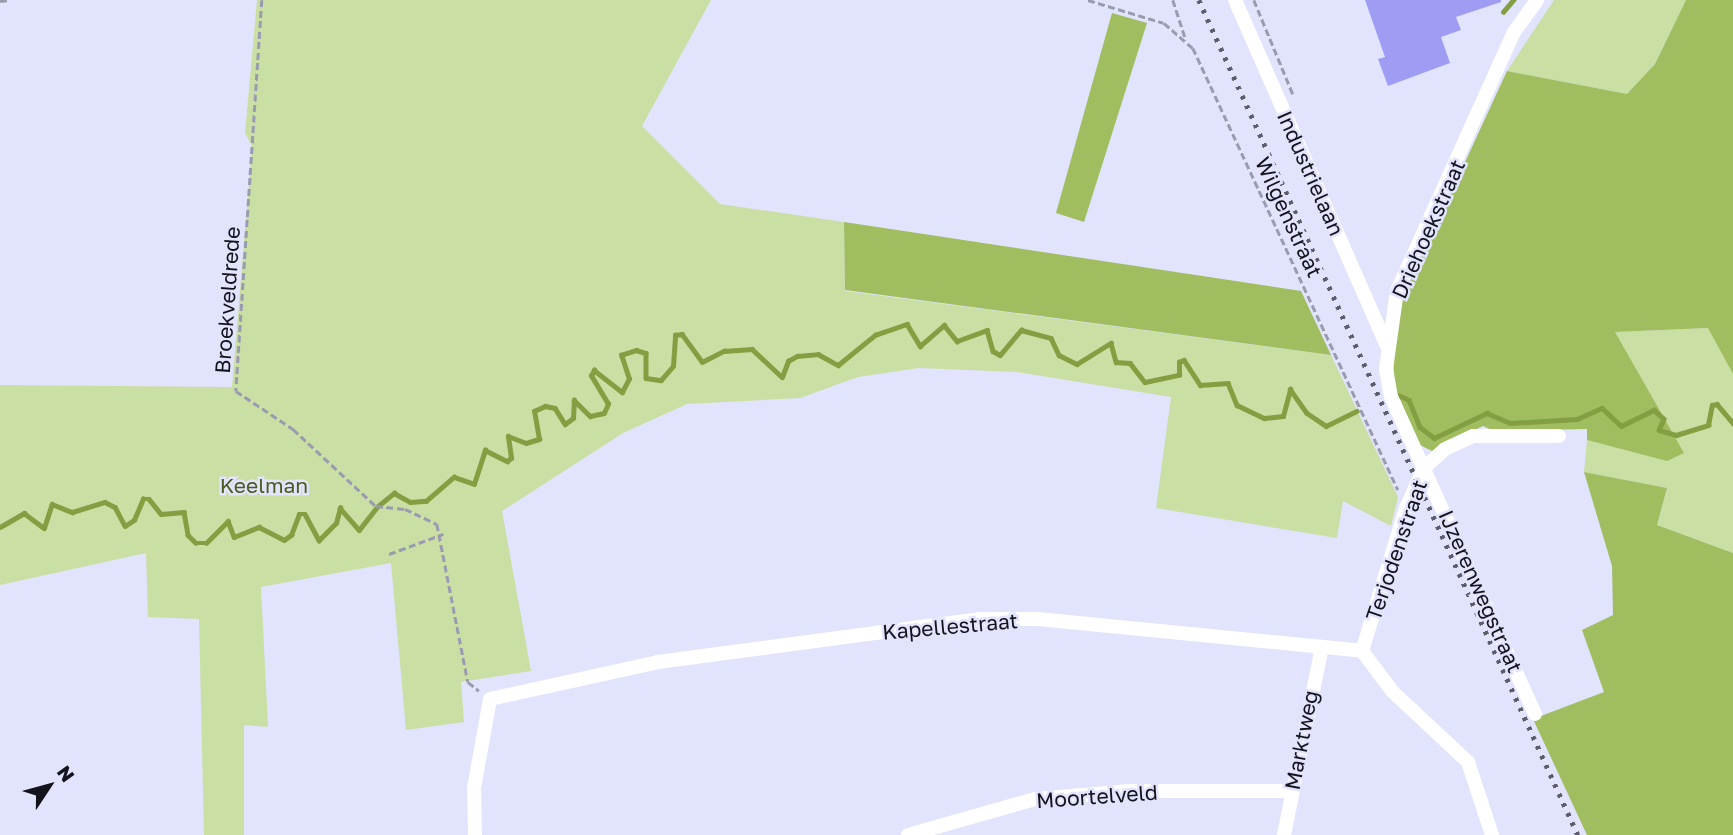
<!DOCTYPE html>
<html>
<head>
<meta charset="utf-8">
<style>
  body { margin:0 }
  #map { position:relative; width:1733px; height:835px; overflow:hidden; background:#e2e3fd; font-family:"Golos Text",sans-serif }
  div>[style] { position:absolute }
  .green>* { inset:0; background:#cadfa3 }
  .forest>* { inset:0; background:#a0bd60 }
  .stream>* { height:4.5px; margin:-2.25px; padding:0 2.25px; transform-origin:2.25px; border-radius:2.25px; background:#839f41 }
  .building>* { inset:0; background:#9f9cf4 }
  .path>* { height:2.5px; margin-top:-1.25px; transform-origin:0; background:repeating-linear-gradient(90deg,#9b9bb0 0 7px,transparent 0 10.5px) }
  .street>* { height:14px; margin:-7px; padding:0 7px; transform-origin:7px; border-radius:7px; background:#fff }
  .rail>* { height:4.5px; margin-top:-2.25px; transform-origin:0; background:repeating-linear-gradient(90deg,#5d5d6c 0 3.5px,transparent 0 10.5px) }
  span { translate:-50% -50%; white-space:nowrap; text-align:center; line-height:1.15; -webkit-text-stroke:5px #e2e3fd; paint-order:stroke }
  .street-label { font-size:21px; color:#13131c }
  .park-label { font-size:21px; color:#4b5d1b }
  .north { position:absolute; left:14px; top:751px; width:70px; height:70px; -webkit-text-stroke:5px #e2e3fd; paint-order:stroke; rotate:54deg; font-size:19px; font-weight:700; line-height:28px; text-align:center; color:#13131c }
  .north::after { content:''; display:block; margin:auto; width:24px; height:32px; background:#13131c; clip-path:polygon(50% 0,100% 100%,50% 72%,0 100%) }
</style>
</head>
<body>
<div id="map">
  <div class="green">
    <div style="clip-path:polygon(257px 0,711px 0,642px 126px,720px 204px,844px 222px,845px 291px,1331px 355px,1398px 497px,1391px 526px,1343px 501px,1337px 538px,1156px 508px,1171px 397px,1017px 372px,919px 368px,858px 377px,800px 398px,687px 404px,623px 433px,502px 511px,531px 671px,461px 682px,464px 722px,406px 730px,391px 563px,261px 587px,268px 727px,244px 725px,244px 835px,204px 835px,199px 619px,148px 617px,146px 553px,0 585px,0 385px,232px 387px,252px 146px,245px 133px)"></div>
    <div style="clip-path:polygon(1554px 0,1686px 0,1655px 64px,1627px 94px,1507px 71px)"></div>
    <div style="clip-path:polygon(1709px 328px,1733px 374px,1733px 553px,1657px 525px,1667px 488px,1584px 472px,1587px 440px,1667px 460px,1615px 332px)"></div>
  </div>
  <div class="forest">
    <div style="clip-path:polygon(1686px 0,1733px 0,1733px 374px,1708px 328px,1615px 332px,1684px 453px,1667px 461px,1587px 440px,1587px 429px,1494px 431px,1483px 426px,1432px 451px,1420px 445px,1394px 386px,1393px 332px,1402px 299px,1507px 71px,1627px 94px,1655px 64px)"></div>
    <div style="clip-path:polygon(1112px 13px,1147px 23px,1084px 222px,1056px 213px)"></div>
    <div style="clip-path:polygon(844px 222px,1301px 291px,1331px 355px,845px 290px)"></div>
    <div style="clip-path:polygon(1584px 472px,1667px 488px,1657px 525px,1733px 553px,1733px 835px,1587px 835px,1533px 719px,1604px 692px,1582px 630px,1613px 615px,1612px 566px)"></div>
  </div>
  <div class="stream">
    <div style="left:1503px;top:12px;width:16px;rotate:-50deg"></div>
    <div style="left:1398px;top:395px;width:12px;rotate:24deg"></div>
    <div style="left:1409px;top:400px;width:29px;rotate:68deg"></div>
    <div style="left:1420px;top:427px;width:18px;rotate:38deg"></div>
    <div style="left:1434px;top:438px;width:59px;rotate:-25.3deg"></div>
    <div style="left:1487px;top:413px;width:25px;rotate:23deg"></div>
    <div style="left:1510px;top:423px;width:67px;rotate:-3.4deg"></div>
    <div style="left:1577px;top:419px;width:27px;rotate:-24deg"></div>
    <div style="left:1602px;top:408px;width:26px;rotate:43deg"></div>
    <div style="left:1621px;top:426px;width:37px;rotate:-26deg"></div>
    <div style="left:1654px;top:410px;width:13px;rotate:42deg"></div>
    <div style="left:1664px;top:419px;width:12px;rotate:114deg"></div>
    <div style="left:1659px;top:430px;width:18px;rotate:16deg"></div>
    <div style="left:1676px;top:435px;width:34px;rotate:-17deg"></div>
    <div style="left:1708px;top:425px;width:20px;rotate:-79deg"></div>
    <div style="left:1712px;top:405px;width:5px;rotate:-11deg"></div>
    <div style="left:1717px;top:404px;width:25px;rotate:50deg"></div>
    <div style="left:378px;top:506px;width:21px;rotate:-39deg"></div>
    <div style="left:394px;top:493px;width:18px;rotate:29deg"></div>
    <div style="left:410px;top:502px;width:16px;rotate:-4deg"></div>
    <div style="left:426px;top:501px;width:37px;rotate:-41deg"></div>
    <div style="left:454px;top:477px;width:21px;rotate:19deg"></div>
    <div style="left:474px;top:484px;width:36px;rotate:-72deg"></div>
    <div style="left:485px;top:450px;width:25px;rotate:27deg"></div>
    <div style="left:507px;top:461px;width:5px;rotate:-37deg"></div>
    <div style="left:511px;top:458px;width:22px;rotate:-98deg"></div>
    <div style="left:508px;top:436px;width:19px;rotate:21deg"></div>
    <div style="left:526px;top:443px;width:14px;rotate:-17deg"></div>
    <div style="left:539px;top:439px;width:28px;rotate:-100deg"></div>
    <div style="left:534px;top:411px;width:12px;rotate:-24deg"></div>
    <div style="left:545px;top:406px;width:10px;rotate:11deg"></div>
    <div style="left:555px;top:408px;width:19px;rotate:58deg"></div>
    <div style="left:565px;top:424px;width:10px;rotate:-37deg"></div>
    <div style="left:573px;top:418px;width:18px;rotate:-87deg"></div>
    <div style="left:574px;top:400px;width:23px;rotate:45deg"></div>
    <div style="left:590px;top:416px;width:14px;rotate:-12deg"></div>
    <div style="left:604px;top:413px;width:10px;rotate:-66deg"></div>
    <div style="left:608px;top:404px;width:33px;rotate:-121deg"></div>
    <div style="left:591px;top:376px;width:7px;rotate:-63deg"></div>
    <div style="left:594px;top:370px;width:36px;rotate:38deg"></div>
    <div style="left:622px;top:392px;width:15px;rotate:-62deg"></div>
    <div style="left:629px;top:379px;width:25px;rotate:-108deg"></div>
    <div style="left:621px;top:355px;width:16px;rotate:-18deg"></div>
    <div style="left:636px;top:350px;width:10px;rotate:17deg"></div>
    <div style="left:646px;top:353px;width:25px;rotate:90deg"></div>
    <div style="left:646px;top:378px;width:15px;rotate:8deg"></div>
    <div style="left:661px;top:380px;width:18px;rotate:-49deg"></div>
    <div style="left:673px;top:366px;width:31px;rotate:-86deg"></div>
    <div style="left:675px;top:335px;width:7px;rotate:-8deg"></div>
    <div style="left:682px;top:334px;width:34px;rotate:54deg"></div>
    <div style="left:702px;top:362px;width:25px;rotate:-27deg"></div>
    <div style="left:724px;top:351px;width:28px;rotate:-4deg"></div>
    <div style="left:752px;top:349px;width:41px;rotate:43deg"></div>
    <div style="left:782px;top:377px;width:17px;rotate:-69deg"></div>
    <div style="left:788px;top:361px;width:10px;rotate:-29deg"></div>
    <div style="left:797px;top:356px;width:21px;rotate:-5deg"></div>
    <div style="left:818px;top:354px;width:23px;rotate:29deg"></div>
    <div style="left:838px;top:365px;width:48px;rotate:-39deg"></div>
    <div style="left:875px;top:335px;width:34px;rotate:-19deg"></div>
    <div style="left:907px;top:324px;width:26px;rotate:59deg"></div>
    <div style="left:920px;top:346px;width:32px;rotate:-41deg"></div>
    <div style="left:944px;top:325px;width:21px;rotate:51deg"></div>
    <div style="left:957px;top:341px;width:32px;rotate:-20deg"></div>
    <div style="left:987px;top:330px;width:22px;rotate:74deg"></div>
    <div style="left:993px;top:351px;width:8px;rotate:30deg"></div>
    <div style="left:1000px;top:355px;width:33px;rotate:-50deg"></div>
    <div style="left:1021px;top:330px;width:31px;rotate:15deg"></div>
    <div style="left:1051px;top:338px;width:19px;rotate:65deg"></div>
    <div style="left:1059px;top:355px;width:20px;rotate:27deg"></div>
    <div style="left:1077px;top:364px;width:40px;rotate:-32deg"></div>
    <div style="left:1111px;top:343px;width:20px;rotate:75deg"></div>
    <div style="left:1116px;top:362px;width:14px;rotate:4deg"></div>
    <div style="left:1130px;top:363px;width:24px;rotate:52deg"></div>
    <div style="left:1145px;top:382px;width:35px;rotate:-12deg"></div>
    <div style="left:1179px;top:375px;width:13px;rotate:-90deg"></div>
    <div style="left:1179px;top:362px;width:5px;rotate:-22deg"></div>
    <div style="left:1184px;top:360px;width:30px;rotate:57deg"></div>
    <div style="left:1200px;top:385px;width:28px;rotate:-4deg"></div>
    <div style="left:1228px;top:383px;width:24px;rotate:68deg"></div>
    <div style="left:1237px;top:405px;width:30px;rotate:26deg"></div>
    <div style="left:1264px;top:418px;width:19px;rotate:-6deg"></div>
    <div style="left:1283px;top:416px;width:28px;rotate:-75deg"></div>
    <div style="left:1290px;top:389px;width:29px;rotate:55deg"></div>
    <div style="left:1307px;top:413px;width:23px;rotate:34deg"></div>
    <div style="left:1326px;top:426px;width:34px;rotate:-26deg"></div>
    <div style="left:0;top:527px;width:28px;rotate:-30deg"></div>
    <div style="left:24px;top:513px;width:25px;rotate:37deg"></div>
    <div style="left:44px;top:528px;width:25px;rotate:-72deg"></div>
    <div style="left:52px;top:504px;width:22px;rotate:22deg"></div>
    <div style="left:72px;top:512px;width:34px;rotate:-17deg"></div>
    <div style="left:105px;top:502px;width:11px;rotate:27deg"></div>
    <div style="left:115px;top:507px;width:21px;rotate:62deg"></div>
    <div style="left:125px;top:526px;width:11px;rotate:-34deg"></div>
    <div style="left:134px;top:520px;width:23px;rotate:-67deg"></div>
    <div style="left:143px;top:499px;width:6px"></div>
    <div style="left:149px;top:499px;width:19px;rotate:51deg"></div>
    <div style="left:161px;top:514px;width:23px;rotate:-5deg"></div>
    <div style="left:184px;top:512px;width:23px;rotate:80deg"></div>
    <div style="left:188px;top:535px;width:11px;rotate:45deg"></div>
    <div style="left:196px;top:543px;width:10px"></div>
    <div style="left:206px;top:543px;width:31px;rotate:-45deg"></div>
    <div style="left:228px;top:521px;width:17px;rotate:69deg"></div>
    <div style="left:234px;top:537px;width:27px;rotate:-22deg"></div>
    <div style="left:259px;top:527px;width:28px;rotate:27deg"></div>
    <div style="left:284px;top:540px;width:9px;rotate:-36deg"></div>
    <div style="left:291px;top:535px;width:22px;rotate:-69deg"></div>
    <div style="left:299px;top:514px;width:6px"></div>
    <div style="left:305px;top:514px;width:30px;rotate:62deg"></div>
    <div style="left:319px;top:540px;width:24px;rotate:-45deg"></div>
    <div style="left:336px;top:523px;width:16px;rotate:-75deg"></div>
    <div style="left:340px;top:508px;width:29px;rotate:49deg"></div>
    <div style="left:359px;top:530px;width:28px;rotate:-52deg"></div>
  </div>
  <div class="building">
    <div style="clip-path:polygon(1365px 0,1501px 0,1501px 2px,1456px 17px,1461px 30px,1441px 37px,1450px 63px,1388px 86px,1378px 59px,1385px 57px)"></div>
  </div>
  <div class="path">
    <div style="left:262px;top:0;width:392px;rotate:93.8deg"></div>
    <div style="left:236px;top:391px;width:69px;rotate:33.7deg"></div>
    <div style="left:293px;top:429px;width:113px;rotate:42.9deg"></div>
    <div style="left:376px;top:506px;width:29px;rotate:6deg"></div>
    <div style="left:405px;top:509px;width:35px;rotate:25deg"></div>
    <div style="left:437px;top:524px;width:161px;rotate:78.9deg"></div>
    <div style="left:468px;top:682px;width:14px;rotate:39deg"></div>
    <div style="left:1088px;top:0;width:79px;rotate:16.8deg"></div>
    <div style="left:1164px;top:23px;width:38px;rotate:41deg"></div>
    <div style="left:1193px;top:48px;width:487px;rotate:65.1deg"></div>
    <div style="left:1173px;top:0;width:39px;rotate:72deg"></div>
    <div style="left:1254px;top:0;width:102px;rotate:67.5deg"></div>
    <div style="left:0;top:1px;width:10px;rotate:-6deg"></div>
    <div style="left:389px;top:554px;width:58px;rotate:-20.3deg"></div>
  </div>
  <div class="street">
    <div style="left:1235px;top:0;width:376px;rotate:66.3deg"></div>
    <div style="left:1362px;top:651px;width:150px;rotate:-72.9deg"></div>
    <div style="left:1406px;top:508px;width:44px;rotate:-65.8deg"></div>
    <div style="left:1424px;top:468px;width:28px;rotate:-42deg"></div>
    <div style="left:1445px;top:449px;width:31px;rotate:-25deg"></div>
    <div style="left:1473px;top:436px;width:86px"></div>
    <div style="left:1535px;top:714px;width:348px;rotate:-114.4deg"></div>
    <div style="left:1391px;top:397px;width:28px;rotate:-100deg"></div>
    <div style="left:1386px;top:369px;width:79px;rotate:-82deg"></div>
    <div style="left:1397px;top:291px;width:284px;rotate:-65.7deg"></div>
    <div style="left:1514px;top:32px;width:39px;rotate:-54deg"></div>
    <div style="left:475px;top:835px;width:47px;rotate:-91.2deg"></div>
    <div style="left:474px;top:788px;width:90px;rotate:-79.8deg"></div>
    <div style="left:490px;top:699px;width:172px;rotate:-12.4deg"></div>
    <div style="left:658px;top:662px;width:325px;rotate:-7.6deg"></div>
    <div style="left:980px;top:619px;width:58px"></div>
    <div style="left:1038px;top:619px;width:326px;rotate:5.6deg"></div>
    <div style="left:1362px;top:651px;width:51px;rotate:52.9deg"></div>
    <div style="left:1393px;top:692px;width:103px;rotate:43deg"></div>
    <div style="left:1468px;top:762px;width:77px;rotate:71.8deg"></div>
    <div style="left:908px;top:835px;width:132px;rotate:-15.8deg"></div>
    <div style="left:1035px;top:799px;width:95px;rotate:-4.8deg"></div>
    <div style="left:1130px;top:791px;width:161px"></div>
    <div style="left:1284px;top:835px;width:192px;rotate:-78.6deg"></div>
  </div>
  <div class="rail">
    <div style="left:1199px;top:0;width:917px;rotate:65.59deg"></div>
  </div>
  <div class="street-label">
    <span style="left:1311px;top:173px;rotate:66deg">Industrielaan</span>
    <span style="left:1289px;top:217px;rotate:65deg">Wilgenstraat</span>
    <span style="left:1428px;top:229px;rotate:-66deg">Driehoekstraat</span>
    <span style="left:227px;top:300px;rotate:-86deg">Broekveldrede</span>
    <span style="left:1396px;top:550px;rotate:-71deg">Terjodenstraat</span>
    <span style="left:1481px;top:591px;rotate:66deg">IJzerenwegstraat</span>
    <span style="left:950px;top:626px;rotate:-5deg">Kapellestraat</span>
    <span style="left:1301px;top:740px;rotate:-79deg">Marktweg</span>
    <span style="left:1097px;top:796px;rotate:-4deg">Moortelveld</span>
  </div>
  <div class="park-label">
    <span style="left:264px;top:485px">Keelman</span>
  </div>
  <div class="north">N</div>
</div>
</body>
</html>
